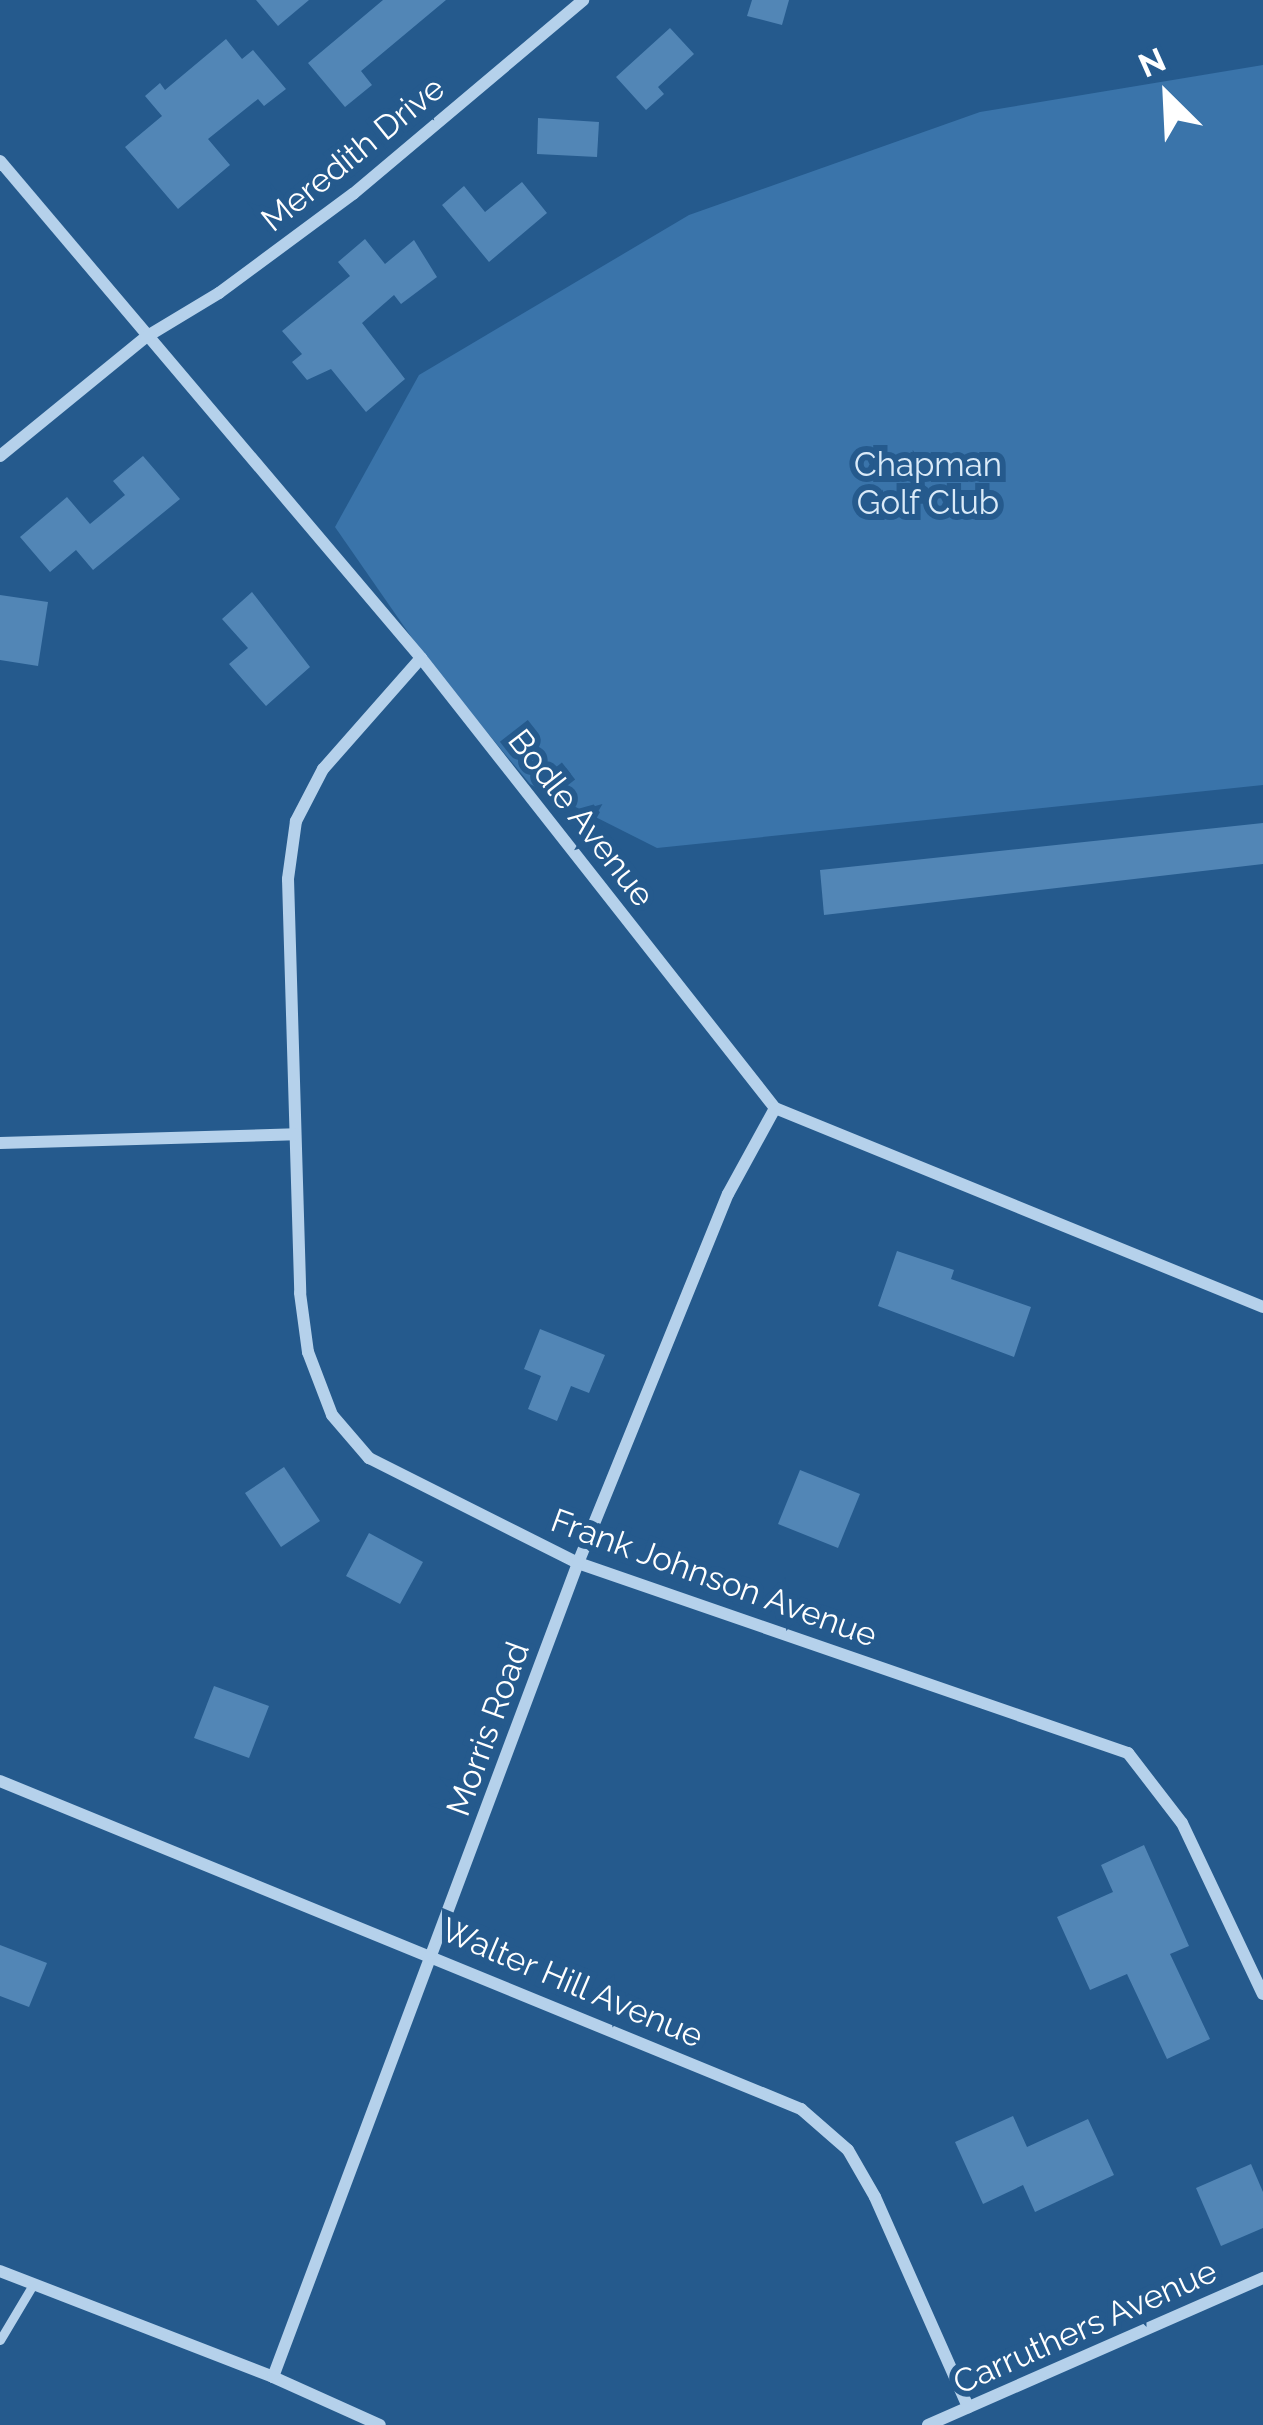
<!DOCTYPE html>
<html>
<head>
<meta charset="utf-8">
<style>
  body { margin:0 }
  #map { position:relative; width:1263px; height:2425px; overflow:hidden; background:#255a8d; font-family:Raleway,sans-serif }
  div>[style] { position:absolute }
  .green>* { inset:0; background:#3a74aa }
  .building>* { inset:0; background:#5286b6 }
  .service>* { height:9px; margin:-4.5px; padding:0 4.5px; transform-origin:4.5px; border-radius:4.5px; background:#b5d1eb }
  .minor>* { height:12px; margin:-6px; padding:0 6px; transform-origin:6px; border-radius:6px; background:#b5d1eb }
  span { translate:-50% -50%; white-space:nowrap; text-align:center; line-height:1.15; -webkit-text-stroke:12px #255a8d; paint-order:stroke }
  .street-label { font-size:33px; color:#fff }
  .park-label { font-size:33px; color:#daeaf8 }
  .north { position:absolute; left:1107px; top:36px; width:120px; height:120px; -webkit-text-stroke:9px #255a8d; paint-order:stroke; rotate:336deg; font-size:33px; font-weight:700; line-height:48px; text-align:center; color:#fff }
  .north::after { content:''; display:block; margin:auto; width:42px; height:54px; background:#fff; clip-path:polygon(50% 0,100% 100%,50% 72%,0 100%) }
</style>
</head>
<body>
<div id="map">
  <div class="green">
    <div style="clip-path:polygon(1263px 65px,1263px 785px,657px 848px,530px 784px,428px 661px,335px 527px,419px 375px,689px 215px,980px 112px)"></div>
  </div>
  <div class="building">
    <div style="clip-path:polygon(256px 0,309px 0,278px 26px)"></div>
    <div style="clip-path:polygon(383px 0,446px 0,361px 71px,372px 85px,345px 107px,308px 63px)"></div>
    <div style="clip-path:polygon(752px 0,789px 0,782px 25px,747px 16px)"></div>
    <div style="clip-path:polygon(670px 28px,694px 54px,658px 87px,664px 94px,646px 110px,616px 77px)"></div>
    <div style="clip-path:polygon(226px 39px,242px 59px,253px 50px,286px 89px,264px 106px,258px 99px,208px 139px,230px 165px,178px 209px,125px 147px,162px 116px,145px 96px,160px 83px,165px 90px)"></div>
    <div style="clip-path:polygon(538px 118px,599px 122px,597px 157px,537px 154px)"></div>
    <div style="clip-path:polygon(522px 182px,547px 213px,489px 262px,442px 205px,464px 186px,485px 212px)"></div>
    <div style="clip-path:polygon(365px 239px,385px 264px,414px 240px,437px 277px,401px 304px,394px 295px,362px 323px,405px 379px,366px 412px,331px 369px,307px 380px,292px 362px,302px 354px,282px 331px,350px 276px,338px 262px)"></div>
    <div style="clip-path:polygon(143px 456px,180px 499px,93px 570px,76px 550px,50px 572px,20px 537px,67px 497px,90px 524px,125px 495px,113px 481px)"></div>
    <div style="clip-path:polygon(252px 592px,310px 667px,266px 706px,229px 664px,248px 648px,222px 619px)"></div>
    <div style="clip-path:polygon(0 595px,48px 602px,38px 666px,0 660px)"></div>
    <div style="clip-path:polygon(1263px 823px,1263px 864px,824px 915px,820px 870px)"></div>
    <div style="clip-path:polygon(897px 1251px,954px 1270px,951px 1279px,1031px 1307px,1014px 1357px,878px 1306px)"></div>
    <div style="clip-path:polygon(540px 1329px,605px 1355px,589px 1393px,571px 1386px,557px 1421px,528px 1409px,541px 1376px,524px 1369px)"></div>
    <div style="clip-path:polygon(284px 1467px,320px 1521px,281px 1547px,245px 1493px)"></div>
    <div style="clip-path:polygon(800px 1470px,860px 1494px,838px 1548px,778px 1524px)"></div>
    <div style="clip-path:polygon(369px 1533px,423px 1562px,400px 1604px,346px 1576px)"></div>
    <div style="clip-path:polygon(214px 1686px,269px 1706px,249px 1758px,194px 1738px)"></div>
    <div style="clip-path:polygon(1144px 1845px,1189px 1946px,1170px 1954px,1210px 2039px,1167px 2059px,1127px 1974px,1090px 1990px,1057px 1917px,1113px 1892px,1101px 1865px)"></div>
    <div style="clip-path:polygon(0 1945px,47px 1963px,29px 2007px,0 1996px)"></div>
    <div style="clip-path:polygon(1013px 2116px,1027px 2147px,1088px 2119px,1114px 2175px,1035px 2212px,1023px 2185px,983px 2204px,955px 2142px)"></div>
    <div style="clip-path:polygon(1251px 2164px,1263px 2192px,1263px 2228px,1221px 2246px,1196px 2188px)"></div>
  </div>
  <div class="service">
    <div style="left:0;top:2340px;width:66px;rotate:-59.2deg"></div>
  </div>
  <div class="minor">
    <div style="left:0;top:161px;width:651px;rotate:49.73deg"></div>
    <div style="left:421px;top:658px;width:573px;rotate:51.81deg"></div>
    <div style="left:775px;top:1108px;width:527px;rotate:22.18deg"></div>
    <div style="left:0;top:456px;width:188px;rotate:-39.2deg"></div>
    <div style="left:146px;top:337px;width:85px;rotate:-31.1deg"></div>
    <div style="left:219px;top:293px;width:167px;rotate:-36.5deg"></div>
    <div style="left:353px;top:194px;width:301px;rotate:-40.1deg"></div>
    <div style="left:421px;top:658px;width:148px;rotate:131.4deg"></div>
    <div style="left:323px;top:769px;width:59px;rotate:117.4deg"></div>
    <div style="left:296px;top:821px;width:59px;rotate:97.9deg"></div>
    <div style="left:288px;top:879px;width:414px;rotate:88.3deg"></div>
    <div style="left:300px;top:1293px;width:60px;rotate:82.3deg"></div>
    <div style="left:308px;top:1352px;width:67px;rotate:69.1deg"></div>
    <div style="left:332px;top:1415px;width:57px;rotate:49.3deg"></div>
    <div style="left:369px;top:1458px;width:234px;rotate:26.7deg"></div>
    <div style="left:578px;top:1563px;width:582px;rotate:19.06deg"></div>
    <div style="left:1128px;top:1753px;width:88px;rotate:52.4deg"></div>
    <div style="left:1182px;top:1823px;width:189px;rotate:64.7deg"></div>
    <div style="left:0;top:1143px;width:295px;rotate:-1.7deg"></div>
    <div style="left:0;top:1781px;width:866px;rotate:22.27deg"></div>
    <div style="left:801px;top:2109px;width:62px;rotate:41.1deg"></div>
    <div style="left:848px;top:2150px;width:54px;rotate:60.1deg"></div>
    <div style="left:875px;top:2197px;width:230px;rotate:66.1deg"></div>
    <div style="left:0;top:2271px;width:293px;rotate:21.2deg"></div>
    <div style="left:273px;top:2377px;width:117px;rotate:24.2deg"></div>
    <div style="left:273px;top:2377px;width:869px;rotate:-69.46deg"></div>
    <div style="left:578px;top:1563px;width:398px;rotate:-67.9deg"></div>
    <div style="left:728px;top:1194px;width:98px;rotate:-61.3deg"></div>
    <div style="left:928px;top:2425px;width:366px;rotate:-23.7deg"></div>
  </div>
  <div class="street-label">
    <span style="left:353px;top:154px;rotate:-39deg">Meredith Drive</span>
    <span style="left:581px;top:818px;rotate:52deg">Bodle Avenue</span>
    <span style="left:714px;top:1578px;rotate:20deg">Frank Johnson Avenue</span>
    <span style="left:488px;top:1729px;rotate:-70deg">Morris Road</span>
    <span style="left:572px;top:1983px;rotate:23deg">Walter Hill Avenue</span>
    <span style="left:1085px;top:2327px;rotate:-24deg">Carruthers Avenue</span>
  </div>
  <div class="park-label">
    <span style="left:928px;top:484px">Chapman<br>Golf Club</span>
  </div>
  <div class="north">N</div>
</div>
</body>
</html>
